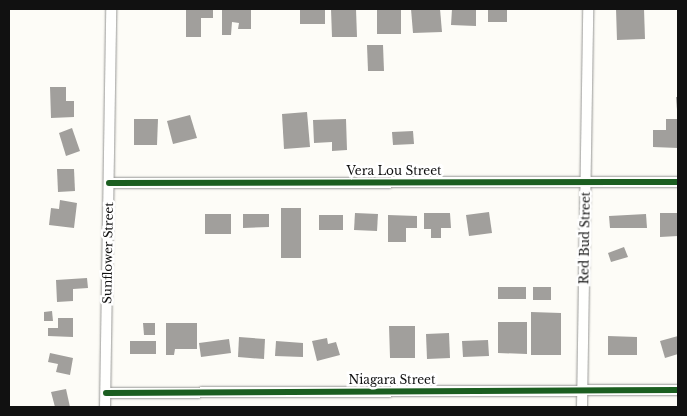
<!DOCTYPE html>
<html>
<head>
<meta charset="utf-8">
<style>
  body { margin:0 }
  #map { position:relative; width:687px; height:416px; overflow:hidden; background:#fdfcf7; font-family:"Libre Baskerville",serif }
  div>[style] { position:absolute }
  .building>* { inset:0; background:#a19f9c }
  .roads { filter:drop-shadow(0 0 1px #979795) drop-shadow(0 0 1px #979795) }
  .street>* { height:10px; margin:-5px; padding:0 5px; transform-origin:5px; border-radius:5px; background:#fffffe }
  .cycleway>* { height:6px; margin:-3px; padding:0 3px; transform-origin:3px; border-radius:3px; background:#1b5e20 }
  span { translate:-50% -50%; white-space:nowrap; text-align:center; line-height:1.15; -webkit-text-stroke:5px #fff; paint-order:stroke }
  .street-label { font-size:12px; color:#111 }
  .frame { position:absolute; inset:0; border:10px solid #111; pointer-events:none }
</style>
</head>
<body>
<div id="map">
  <div class="building">
    <div style="clip-path:polygon(186px 9px,213px 9px,213px 18px,201px 18px,201px 37px,186px 37px)"></div>
    <div style="clip-path:polygon(222px 9px,251px 9px,251px 29px,238px 29px,239px 23px,232px 22px,231px 35px,222px 35px)"></div>
    <div style="clip-path:polygon(300px 9px,325px 9px,325px 24px,300px 24px)"></div>
    <div style="clip-path:polygon(331px 9px,356px 9px,357px 37px,332px 37px)"></div>
    <div style="clip-path:polygon(377px 9px,401px 9px,401px 34px,377px 34px)"></div>
    <div style="clip-path:polygon(411px 9px,440px 9px,442px 32px,413px 33px)"></div>
    <div style="clip-path:polygon(452px 9px,476px 9px,476px 26px,451px 25px)"></div>
    <div style="clip-path:polygon(488px 9px,507px 9px,507px 22px,488px 22px)"></div>
    <div style="clip-path:polygon(616px 9px,644px 9px,645px 39px,617px 40px)"></div>
    <div style="clip-path:polygon(367px 45px,383px 45px,384px 71px,368px 71px)"></div>
    <div style="clip-path:polygon(50px 87px,66px 87px,66px 101px,74px 101px,74px 117px,51px 118px)"></div>
    <div style="clip-path:polygon(676px 97px,678px 97px,678px 110px,677px 110px)"></div>
    <div style="clip-path:polygon(307px 112px,310px 147px,284px 149px,282px 114px)"></div>
    <div style="clip-path:polygon(190px 115px,197px 138px,173px 144px,167px 121px)"></div>
    <div style="clip-path:polygon(134px 119px,158px 119px,157px 145px,134px 145px)"></div>
    <div style="clip-path:polygon(346px 119px,347px 150px,332px 151px,332px 142px,314px 143px,313px 120px)"></div>
    <div style="clip-path:polygon(666px 119px,678px 119px,678px 148px,653px 147px,653px 130px,666px 130px)"></div>
    <div style="clip-path:polygon(72px 128px,80px 151px,66px 156px,59px 133px)"></div>
    <div style="clip-path:polygon(413px 131px,414px 144px,393px 145px,392px 132px)"></div>
    <div style="clip-path:polygon(57px 169px,74px 169px,75px 191px,58px 192px)"></div>
    <div style="clip-path:polygon(60px 200px,77px 203px,74px 228px,49px 225px,51px 208px,59px 209px)"></div>
    <div style="clip-path:polygon(281px 208px,301px 208px,301px 258px,281px 258px)"></div>
    <div style="clip-path:polygon(489px 212px,492px 233px,469px 236px,466px 215px)"></div>
    <div style="clip-path:polygon(355px 213px,378px 214px,377px 231px,354px 230px)"></div>
    <div style="clip-path:polygon(424px 213px,450px 213px,451px 228px,441px 228px,441px 238px,431px 238px,431px 229px,424px 229px)"></div>
    <div style="clip-path:polygon(660px 213px,678px 213px,678px 236px,660px 237px)"></div>
    <div style="clip-path:polygon(205px 214px,231px 214px,231px 234px,205px 234px)"></div>
    <div style="clip-path:polygon(243px 214px,269px 214px,269px 227px,243px 228px)"></div>
    <div style="clip-path:polygon(646px 214px,647px 228px,610px 228px,609px 216px)"></div>
    <div style="clip-path:polygon(319px 215px,343px 215px,343px 230px,319px 230px)"></div>
    <div style="clip-path:polygon(388px 215px,417px 216px,417px 228px,406px 228px,406px 242px,388px 242px)"></div>
    <div style="clip-path:polygon(624px 247px,628px 257px,611px 262px,608px 253px)"></div>
    <div style="clip-path:polygon(87px 278px,88px 288px,73px 289px,73px 301px,57px 302px,56px 280px)"></div>
    <div style="clip-path:polygon(498px 287px,526px 287px,526px 299px,498px 299px)"></div>
    <div style="clip-path:polygon(533px 287px,551px 287px,551px 300px,533px 300px)"></div>
    <div style="clip-path:polygon(52px 311px,53px 321px,44px 321px,44px 312px)"></div>
    <div style="clip-path:polygon(531px 312px,561px 313px,561px 355px,531px 355px)"></div>
    <div style="clip-path:polygon(58px 318px,73px 318px,73px 337px,48px 336px,48px 328px,58px 328px)"></div>
    <div style="clip-path:polygon(498px 322px,527px 322px,527px 354px,498px 353px)"></div>
    <div style="clip-path:polygon(143px 323px,155px 323px,155px 335px,144px 335px)"></div>
    <div style="clip-path:polygon(166px 323px,197px 323px,197px 349px,175px 349px,174px 355px,166px 355px)"></div>
    <div style="clip-path:polygon(389px 326px,415px 326px,415px 358px,390px 358px)"></div>
    <div style="clip-path:polygon(449px 333px,450px 358px,427px 359px,426px 334px)"></div>
    <div style="clip-path:polygon(608px 336px,637px 337px,637px 355px,608px 355px)"></div>
    <div style="clip-path:polygon(678px 336px,678px 354px,665px 358px,660px 341px)"></div>
    <div style="clip-path:polygon(239px 337px,265px 339px,264px 359px,238px 357px)"></div>
    <div style="clip-path:polygon(327px 338px,328px 344px,336px 342px,340px 355px,317px 361px,312px 341px)"></div>
    <div style="clip-path:polygon(229px 339px,231px 353px,201px 357px,199px 343px)"></div>
    <div style="clip-path:polygon(488px 340px,489px 356px,463px 357px,462px 341px)"></div>
    <div style="clip-path:polygon(130px 341px,156px 341px,156px 354px,130px 354px)"></div>
    <div style="clip-path:polygon(276px 341px,303px 343px,303px 357px,275px 356px)"></div>
    <div style="clip-path:polygon(50px 353px,73px 358px,70px 375px,56px 372px,58px 364px,48px 362px)"></div>
    <div style="clip-path:polygon(66px 389px,70px 407px,55px 407px,51px 392px)"></div>
  </div>
  <div class="roads">
    <div class="street">
      <div style="left:109px;top:183px;width:569px;rotate:-0.1deg"></div>
      <div style="left:106px;top:393px;width:572px;rotate:-0.3deg"></div>
      <div style="left:105px;top:407px;width:398px;rotate:-89.1deg"></div>
      <div style="left:582px;top:407px;width:398px;rotate:-89.1deg"></div>
    </div>
  </div>
  <div class="cycleway">
    <div style="left:109px;top:183px;width:569px;rotate:-0.1deg"></div>
    <div style="left:106px;top:393px;width:572px;rotate:-0.3deg"></div>
  </div>
  <div class="street-label">
    <span style="left:394px;top:171px">Vera Lou Street</span>
    <span style="left:585px;top:238px;rotate:-89deg">Red Bud Street</span>
    <span style="left:108px;top:253px;rotate:-89deg">Sunflower Street</span>
    <span style="left:392px;top:380px">Niagara Street</span>
  </div>
  <div class="frame"></div>
</div>
</body>
</html>
